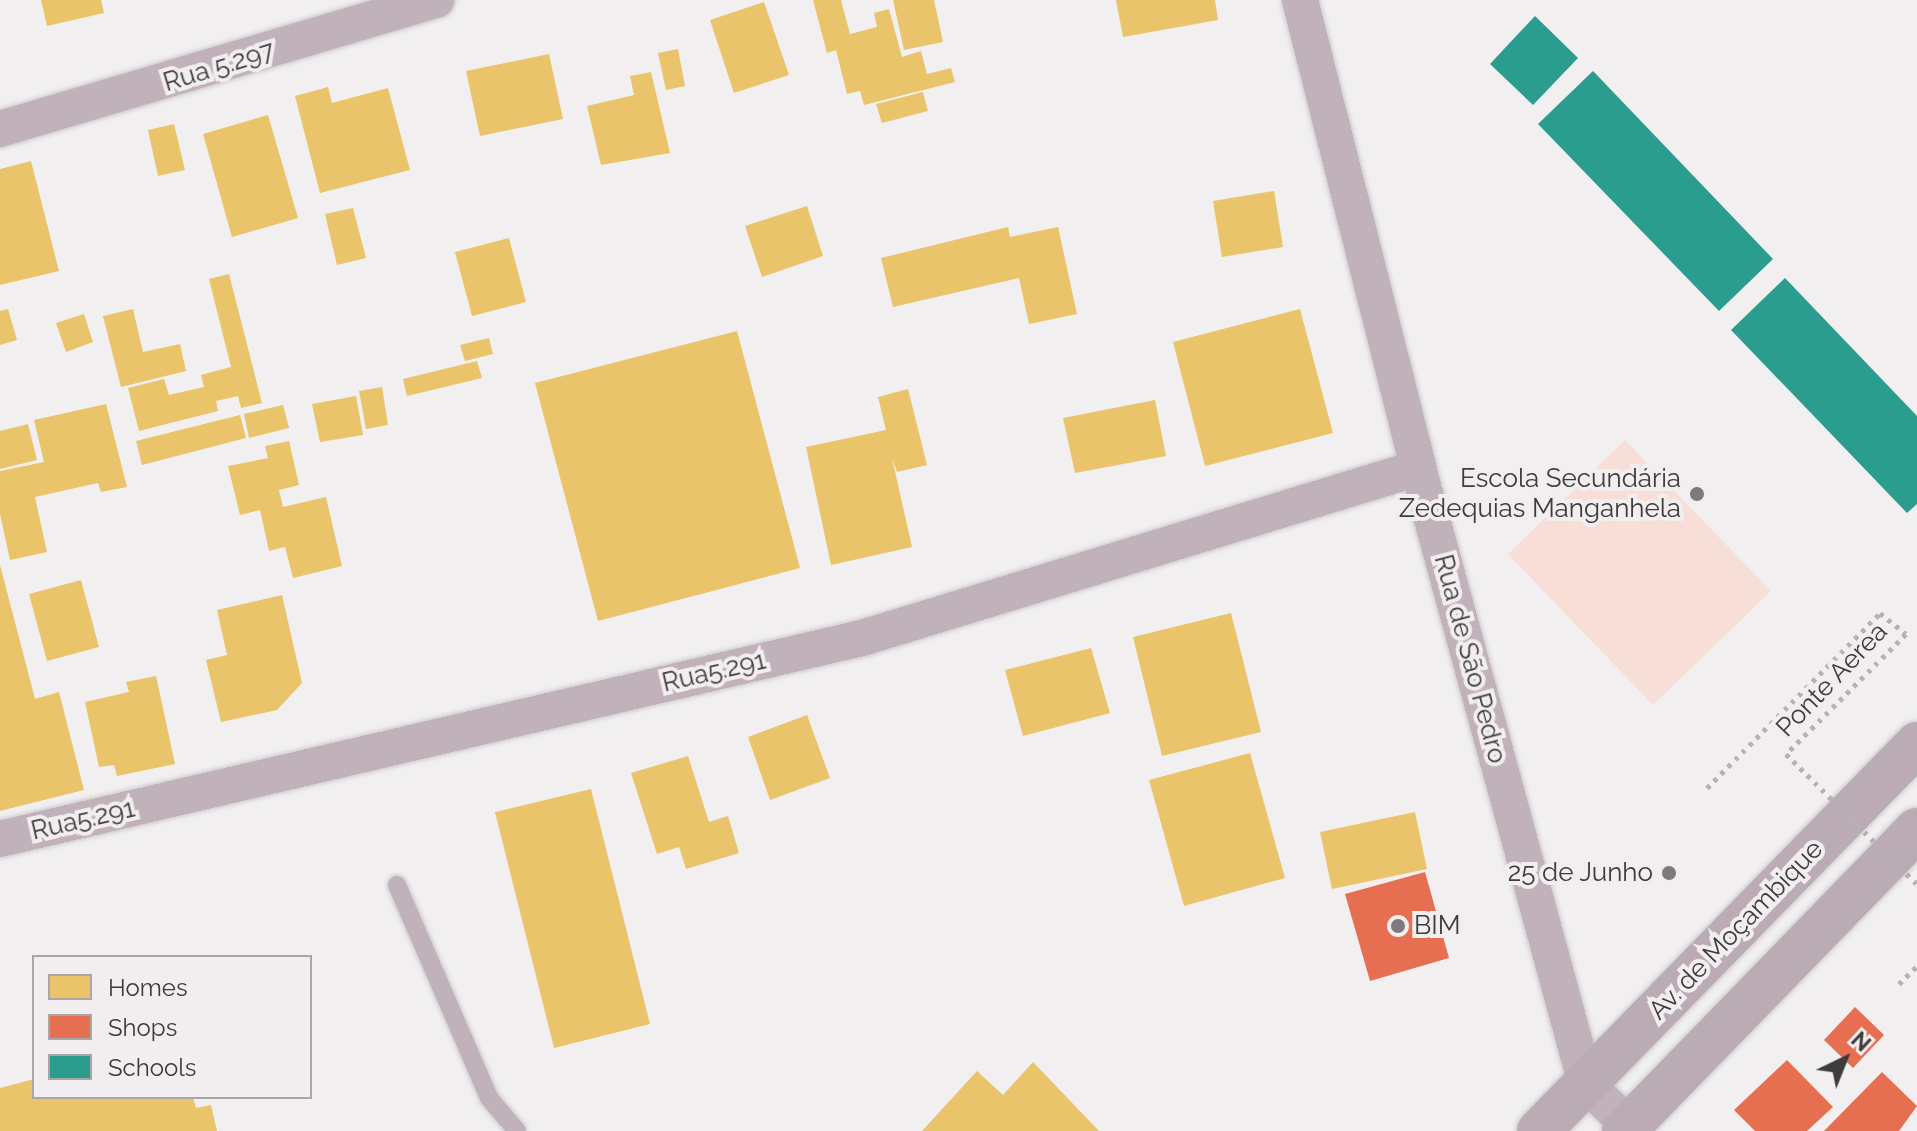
<!DOCTYPE html>
<html>
<head>
<meta charset="utf-8">
<style>
  body { margin:0 }
  #map { position:relative; width:1917px; height:1131px; overflow:hidden; background:#f1eff0; font-family:Raleway,sans-serif }
  div>[style] { position:absolute }
  .green>* { inset:0; background:#f7dfd7 }
  .homes>* { inset:0; background:#e9c46a }
  .shops>* { inset:0; background:#e76f51 }
  .schools>* { inset:0; background:#2a9d8f }
  .path>* { height:5px; margin-top:-2.5px; transform-origin:0; background:repeating-linear-gradient(90deg,#baafb4 0 4px,transparent 0 10px) }
  .roads { filter:drop-shadow(0 0 2px #cdcbcc) drop-shadow(0 0 2px #cdcbcc) }
  .lane>* { height:18px; margin:-9px; padding:0 9px; transform-origin:9px; border-radius:9px; background:#c1b1ba }
  .street>* { height:36px; margin:-18px; padding:0 18px; transform-origin:18px; border-radius:18px; background:#c1b1ba }
  .highway>* { height:44px; margin:-22px; padding:0 22px; transform-origin:22px; border-radius:22px; background:#bbabb4 }
  .path-bridge>* { height:5px; margin-top:-2.5px; transform-origin:0; background:repeating-linear-gradient(90deg,#baafb4 0 4px,transparent 0 10px) }
  .dots>* { width:22px; height:22px; translate:-50% -50%; box-sizing:border-box; border:4px solid #f2eeef; border-radius:50% }
  span { translate:-50% -50%; white-space:nowrap; text-align:center; line-height:1.15; -webkit-text-stroke:8px #f2eeef; paint-order:stroke }
  .street-label { font-size:26px; color:#3d3b3b }
  .poi-label { font-size:26px; color:#3d3b3b }
  .right { translate:-100% -50%; text-align:right }
  .left { translate:0 -50%; text-align:left }
  .legend { position:absolute; left:32px; top:955px; width:280px; height:144px; box-sizing:border-box; background:#f2eeef; border:2px solid #aaa6a7; margin:0; padding:10px 14px; list-style:none; font-size:24px; color:#3d3b3b }
  .legend li { display:flex; align-items:center; gap:16px; height:40px }
  .legend b { width:40px; border:2px solid #aaa6a7 }
  .north { position:absolute; left:1805px; top:1019px; width:80px; height:80px; -webkit-text-stroke:6px #f2eeef; paint-order:stroke; rotate:43deg; font-size:22px; font-weight:700; line-height:32px; text-align:center; color:#3d3b3b }
  .north::after { content:''; display:block; margin:auto; width:28px; height:36px; background:#3d3b3b; clip-path:polygon(50% 0,100% 100%,50% 72%,0 100%) }
</style>
</head>
<body>
<div id="map">
  <div class="green">
    <div style="clip-path:polygon(1625px 440px,1771px 591px,1653px 705px,1508px 554px)"></div>
  </div>
  <div class="homes">
    <div style="clip-path:polygon(41px 0,101px 0,104px 13px,47px 26px)"></div>
    <div style="clip-path:polygon(813px 0,841px 0,850px 34px,877px 27px,874px 13px,889px 9px,902px 57px,921px 51px,927px 74px,951px 68px,955px 82px,864px 105px,860px 91px,847px 94px,836px 50px,827px 53px)"></div>
    <div style="clip-path:polygon(893px 0,934px 0,943px 42px,904px 50px)"></div>
    <div style="clip-path:polygon(1116px 0,1215px 0,1218px 20px,1123px 37px)"></div>
    <div style="clip-path:polygon(764px 2px,789px 75px,734px 93px,710px 20px)"></div>
    <div style="clip-path:polygon(678px 49px,685px 86px,666px 90px,658px 53px)"></div>
    <div style="clip-path:polygon(549px 54px,563px 119px,480px 136px,466px 71px)"></div>
    <div style="clip-path:polygon(651px 72px,670px 153px,601px 165px,587px 106px,634px 95px,630px 76px)"></div>
    <div style="clip-path:polygon(328px 87px,332px 103px,388px 88px,410px 170px,320px 193px,295px 96px)"></div>
    <div style="clip-path:polygon(923px 92px,928px 111px,882px 123px,876px 104px)"></div>
    <div style="clip-path:polygon(268px 115px,298px 218px,232px 237px,203px 134px)"></div>
    <div style="clip-path:polygon(174px 124px,185px 170px,158px 176px,148px 130px)"></div>
    <div style="clip-path:polygon(31px 161px,59px 271px,0 285px,0 169px)"></div>
    <div style="clip-path:polygon(1274px 191px,1283px 247px,1222px 257px,1213px 201px)"></div>
    <div style="clip-path:polygon(807px 206px,823px 256px,762px 277px,745px 226px)"></div>
    <div style="clip-path:polygon(353px 208px,366px 258px,337px 265px,325px 214px)"></div>
    <div style="clip-path:polygon(1008px 227px,1010px 237px,1058px 227px,1077px 314px,1029px 324px,1019px 278px,893px 307px,881px 258px)"></div>
    <div style="clip-path:polygon(509px 238px,526px 302px,472px 316px,455px 252px)"></div>
    <div style="clip-path:polygon(229px 274px,262px 403px,241px 408px,238px 396px,216px 401px,218px 411px,139px 431px,128px 388px,164px 379px,169px 395px,204px 387px,201px 375px,231px 367px,209px 279px)"></div>
    <div style="clip-path:polygon(8px 309px,17px 340px,0 345px,0 311px)"></div>
    <div style="clip-path:polygon(133px 309px,143px 352px,180px 344px,186px 371px,121px 387px,103px 316px)"></div>
    <div style="clip-path:polygon(1300px 309px,1333px 433px,1205px 466px,1173px 342px)"></div>
    <div style="clip-path:polygon(84px 314px,93px 342px,66px 352px,56px 323px)"></div>
    <div style="clip-path:polygon(737px 331px,800px 568px,598px 621px,535px 383px)"></div>
    <div style="clip-path:polygon(489px 338px,493px 354px,465px 361px,460px 345px)"></div>
    <div style="clip-path:polygon(477px 361px,482px 378px,407px 396px,403px 379px)"></div>
    <div style="clip-path:polygon(382px 387px,388px 425px,366px 429px,359px 391px)"></div>
    <div style="clip-path:polygon(908px 389px,927px 465px,897px 472px,892px 458px,912px 547px,831px 565px,806px 447px,886px 430px,878px 397px)"></div>
    <div style="clip-path:polygon(356px 396px,363px 435px,320px 442px,312px 404px)"></div>
    <div style="clip-path:polygon(1155px 400px,1166px 456px,1075px 473px,1063px 418px)"></div>
    <div style="clip-path:polygon(106px 404px,127px 487px,101px 492px,98px 483px,35px 497px,47px 552px,10px 560px,0 514px,0 471px,44px 462px,34px 420px)"></div>
    <div style="clip-path:polygon(283px 405px,289px 428px,249px 438px,244px 414px)"></div>
    <div style="clip-path:polygon(240px 415px,246px 438px,142px 465px,136px 441px)"></div>
    <div style="clip-path:polygon(28px 424px,37px 460px,0 469px,0 431px)"></div>
    <div style="clip-path:polygon(289px 441px,299px 485px,279px 490px,283px 507px,326px 497px,342px 566px,293px 578px,285px 547px,269px 551px,260px 510px,240px 515px,228px 466px,268px 458px,265px 446px)"></div>
    <div style="clip-path:polygon(0 565px,35px 699px,59px 692px,84px 790px,0 811px)"></div>
    <div style="clip-path:polygon(81px 580px,99px 647px,47px 661px,29px 594px)"></div>
    <div style="clip-path:polygon(282px 595px,302px 683px,277px 710px,221px 722px,206px 660px,227px 655px,217px 610px)"></div>
    <div style="clip-path:polygon(1231px 613px,1261px 732px,1162px 756px,1133px 637px)"></div>
    <div style="clip-path:polygon(1091px 648px,1110px 713px,1023px 736px,1005px 670px)"></div>
    <div style="clip-path:polygon(156px 676px,175px 764px,117px 776px,114px 765px,99px 767px,85px 702px,129px 692px,126px 682px)"></div>
    <div style="clip-path:polygon(807px 715px,830px 778px,770px 800px,748px 737px)"></div>
    <div style="clip-path:polygon(1250px 753px,1285px 878px,1184px 906px,1149px 780px)"></div>
    <div style="clip-path:polygon(688px 756px,709px 822px,728px 816px,739px 853px,686px 869px,679px 847px,657px 854px,631px 773px)"></div>
    <div style="clip-path:polygon(591px 789px,650px 1024px,554px 1048px,495px 812px)"></div>
    <div style="clip-path:polygon(1415px 812px,1427px 869px,1332px 889px,1320px 832px)"></div>
    <div style="clip-path:polygon(1033px 1062px,1099px 1131px,922px 1131px,977px 1071px,1003px 1095px)"></div>
    <div style="clip-path:polygon(34px 1079px,34px 1097px,193px 1097px,196px 1108px,211px 1105px,217px 1131px,0 1131px,0 1088px)"></div>
  </div>
  <div class="shops">
    <div style="clip-path:polygon(1425px 872px,1449px 958px,1370px 981px,1345px 894px)"></div>
    <div style="clip-path:polygon(1855px 1007px,1884px 1035px,1853px 1068px,1824px 1040px)"></div>
    <div style="clip-path:polygon(1787px 1060px,1833px 1107px,1807px 1131px,1755px 1131px,1734px 1110px)"></div>
    <div style="clip-path:polygon(1882px 1072px,1917px 1106px,1899px 1131px,1824px 1131px)"></div>
  </div>
  <div class="schools">
    <div style="clip-path:polygon(1535px 16px,1578px 58px,1533px 105px,1490px 64px)"></div>
    <div style="clip-path:polygon(1593px 71px,1773px 259px,1719px 311px,1538px 124px)"></div>
    <div style="clip-path:polygon(1785px 278px,1917px 416px,1917px 504px,1907px 513px,1731px 330px)"></div>
  </div>
  <div class="path">
    <div style="left:1899px;top:984px;width:25px;rotate:-45deg"></div>
  </div>
  <div class="roads">
    <div class="lane">
      <div style="left:397px;top:885px;width:232px;rotate:66.6deg"></div>
      <div style="left:489px;top:1098px;width:43px;rotate:49.7deg"></div>
    </div>
    <div class="street">
      <div style="left:1300px;top:0;width:483px;rotate:75.8deg"></div>
      <div style="left:1418px;top:468px;width:638px;rotate:74.74deg"></div>
      <div style="left:1586px;top:1084px;width:68px;rotate:43.8deg"></div>
      <div style="left:0;top:129px;width:455px;rotate:-16.5deg"></div>
      <div style="left:0;top:839px;width:885px;rotate:-13.13deg"></div>
      <div style="left:862px;top:638px;width:581px;rotate:-17deg"></div>
    </div>
    <div class="highway">
      <div style="left:1539px;top:1131px;width:541px;rotate:-45.67deg"></div>
      <div style="left:1624px;top:1131px;width:420px;rotate:-45.8deg"></div>
    </div>
  </div>
  <div class="path-bridge">
    <div style="left:1707px;top:788px;width:246px;rotate:-45.3deg"></div>
    <div style="left:1880px;top:613px;width:33px;rotate:39deg"></div>
    <div style="left:1906px;top:634px;width:170px;rotate:135deg"></div>
    <div style="left:1786px;top:754px;width:185px;rotate:44.8deg"></div>
  </div>
  <div class="dots">
    <div style="left:1697px;top:494px;background:#7c7a7a"></div>
    <div style="left:1669px;top:873px;background:#7c7a7a"></div>
    <div style="left:1398px;top:926px;background:#7c7a7a"></div>
  </div>
  <div class="street-label">
    <span style="left:219px;top:67px;rotate:-17deg">Rua 5.297</span>
    <span style="left:1470px;top:659px;rotate:75deg">Rua de São Pedro</span>
    <span style="left:714px;top:672px;rotate:-13deg">Rua5.291</span>
    <span style="left:1832px;top:680px;rotate:-46deg">Ponte Aerea</span>
    <span style="left:83px;top:820px;rotate:-13deg">Rua5.291</span>
    <span style="left:1736px;top:930px;rotate:-46deg">Av. de Moçambique</span>
  </div>
  <div class="poi-label">
    <span class="right" style="left:1681px;top:494px">Escola Secundária<br>Zedequias Manganhela</span>
    <span class="right" style="left:1653px;top:873px">25 de Junho</span>
    <span class="left" style="left:1414px;top:926px">BIM</span>
  </div>
  <ul class="legend">
  <li><b style="height:22px;background:#e9c46a"></b>Homes</li>
  <li><b style="height:22px;background:#e76f51"></b>Shops</li>
  <li><b style="height:22px;background:#2a9d8f"></b>Schools</li>
  </ul>
  <div class="north">N</div>
</div>
</body>
</html>
